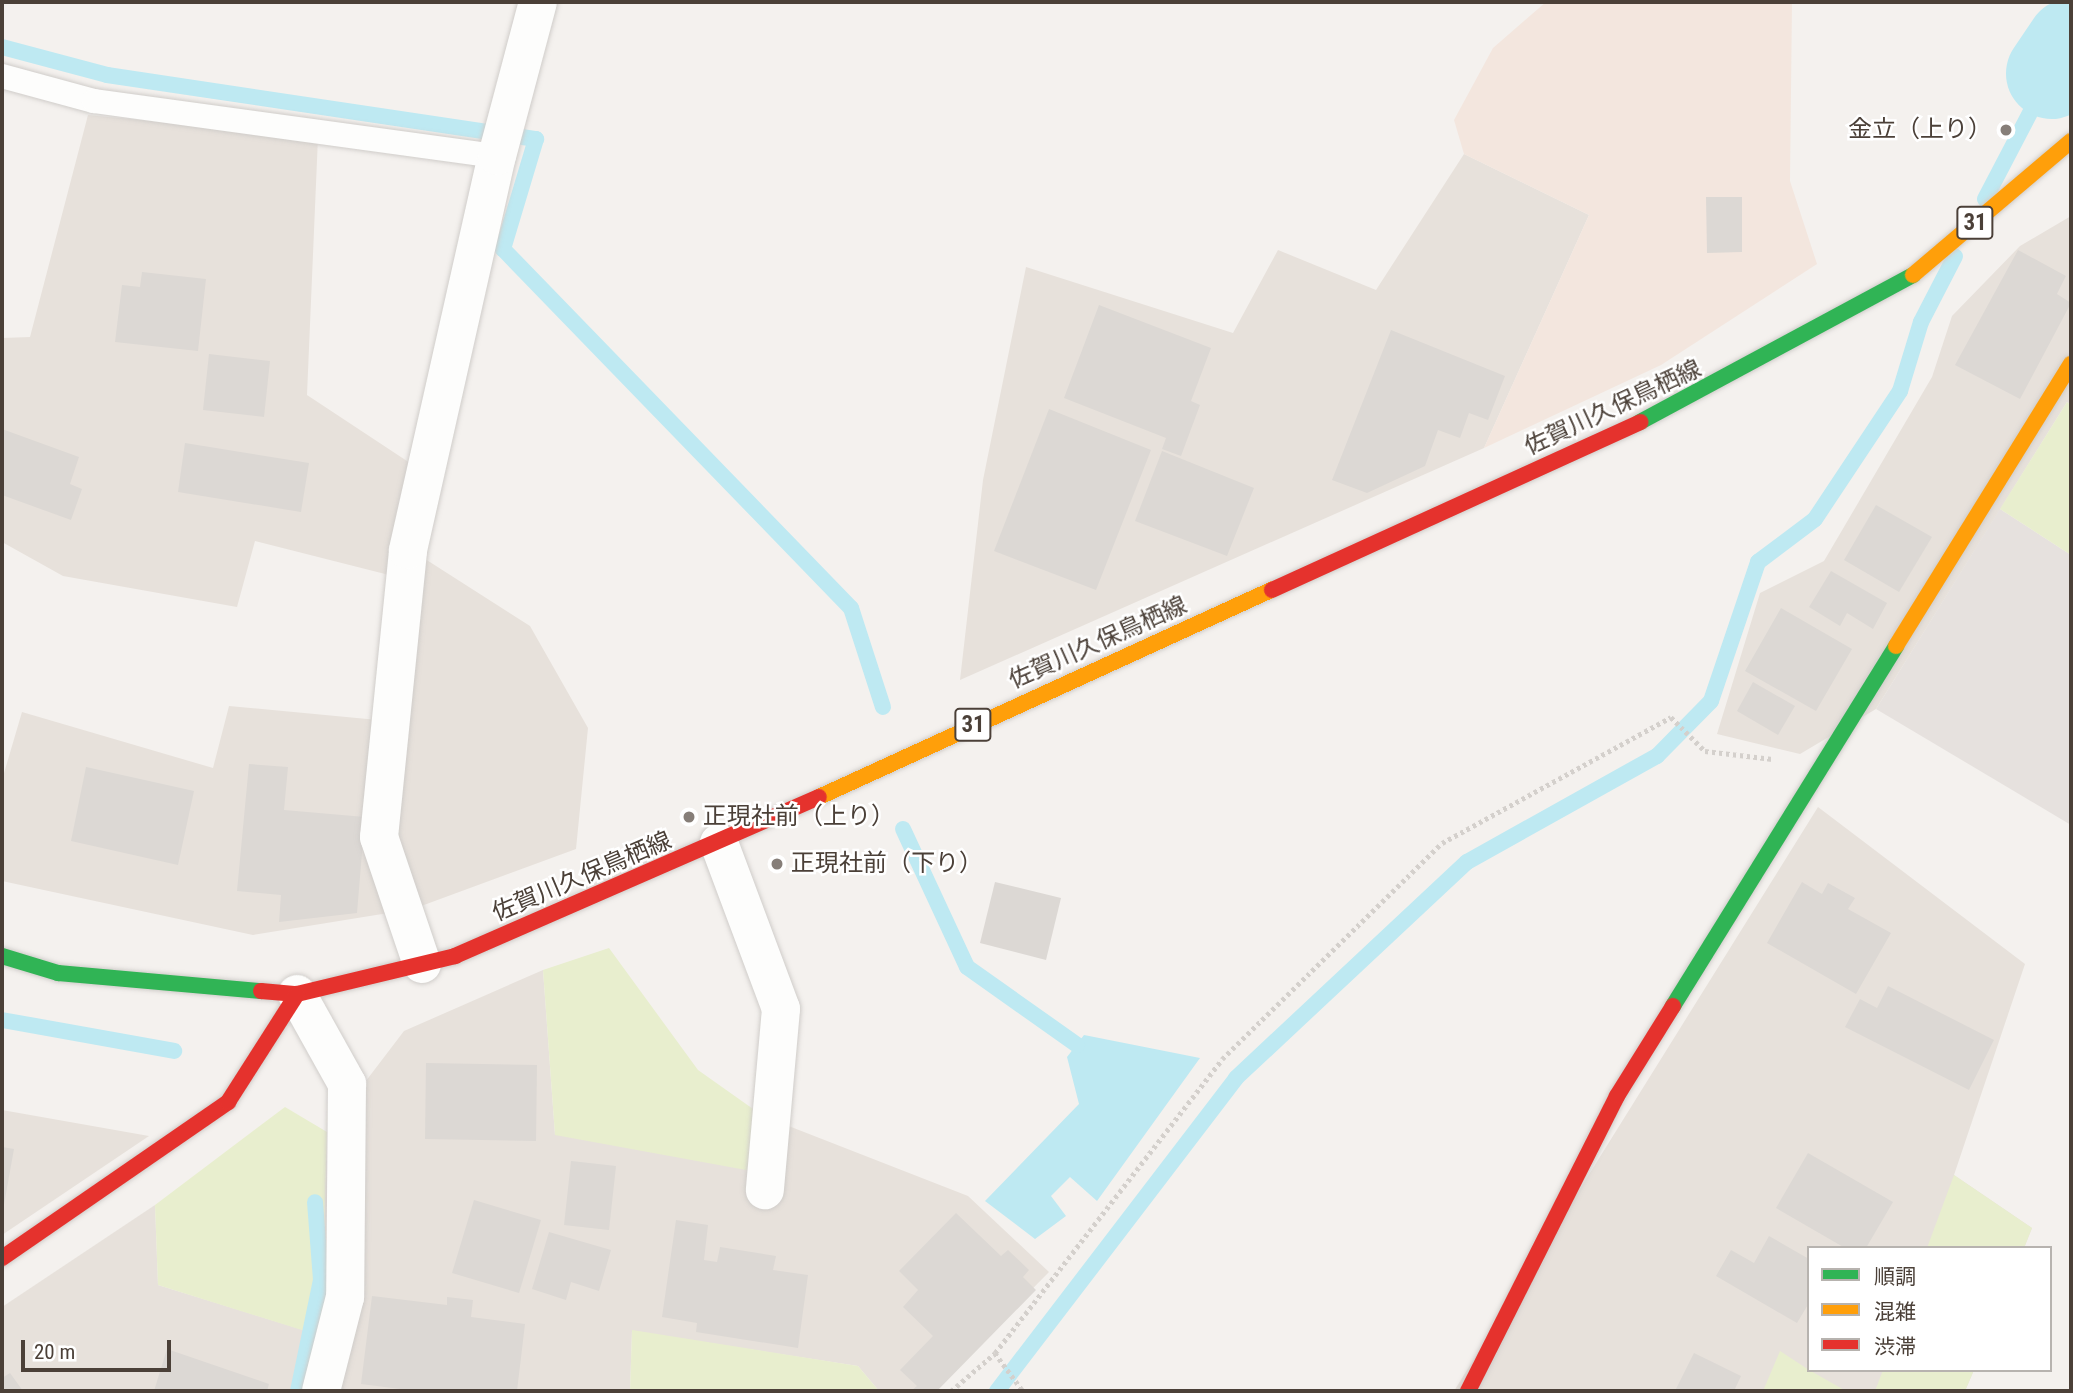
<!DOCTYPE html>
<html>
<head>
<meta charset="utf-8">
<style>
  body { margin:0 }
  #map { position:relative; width:2073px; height:1393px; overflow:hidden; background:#f4f1ee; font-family:"Roboto Condensed","Noto Sans JP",sans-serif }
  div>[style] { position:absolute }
  .residential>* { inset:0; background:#e7e1db }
  .commercial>* { inset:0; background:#f3e6de }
  .industrial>* { inset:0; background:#e6e1de }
  .green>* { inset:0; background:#e8eece }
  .water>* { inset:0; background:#bee9f2 }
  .stream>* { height:16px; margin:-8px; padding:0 8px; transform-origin:8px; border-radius:8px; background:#bee9f2 }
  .river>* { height:91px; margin:-45.5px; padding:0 45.5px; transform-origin:45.5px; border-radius:45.5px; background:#bee9f2 }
  .building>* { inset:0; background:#dcd8d4 }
  .path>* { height:4.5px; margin-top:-2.25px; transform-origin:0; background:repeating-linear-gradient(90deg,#d4d0cc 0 3.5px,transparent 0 7px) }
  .roads { filter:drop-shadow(0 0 2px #d0cdca) drop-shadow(0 0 2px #d0cdca) }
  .lane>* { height:24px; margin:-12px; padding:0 12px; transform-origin:12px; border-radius:12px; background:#fdfdfc }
  .street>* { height:38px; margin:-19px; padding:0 19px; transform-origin:19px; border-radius:19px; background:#fdfdfc }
  .fast>* { height:16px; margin:-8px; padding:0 8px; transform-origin:8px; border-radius:8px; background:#30b455 }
  .slow>* { height:16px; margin:-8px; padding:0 8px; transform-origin:8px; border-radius:8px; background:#ff9f0a }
  .jam>* { height:16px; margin:-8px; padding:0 8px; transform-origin:8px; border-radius:8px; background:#e5322d }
  .dots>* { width:19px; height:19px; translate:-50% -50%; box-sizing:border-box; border:4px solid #fff; border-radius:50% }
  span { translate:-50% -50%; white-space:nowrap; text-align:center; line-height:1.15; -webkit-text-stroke:5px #fff; paint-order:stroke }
  .shield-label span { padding:2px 5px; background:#fff; border:2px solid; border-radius:5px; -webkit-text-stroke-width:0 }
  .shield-label { font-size:23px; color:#4b4038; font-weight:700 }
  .poi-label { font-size:24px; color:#4b4038 }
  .right { translate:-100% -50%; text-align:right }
  .left { translate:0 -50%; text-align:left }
  .street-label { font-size:24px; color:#4b4038 }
  .frame { position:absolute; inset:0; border:4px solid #4b4038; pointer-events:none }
  .legend { position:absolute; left:1807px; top:1246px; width:245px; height:126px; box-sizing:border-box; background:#fff; border:2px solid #b7b3af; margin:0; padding:9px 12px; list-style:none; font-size:21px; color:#4b4038 }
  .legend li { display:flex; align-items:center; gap:14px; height:35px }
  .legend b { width:35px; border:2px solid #b7b3af }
  .scale { position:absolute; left:21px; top:1340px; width:150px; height:32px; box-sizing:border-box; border:4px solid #4b4038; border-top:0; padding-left:9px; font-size:21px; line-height:24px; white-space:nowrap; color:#4b4038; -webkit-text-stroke:5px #fff; paint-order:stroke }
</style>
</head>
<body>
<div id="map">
  <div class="residential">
    <div style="clip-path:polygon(88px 115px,318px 137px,307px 395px,413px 465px,393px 576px,255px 541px,237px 607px,63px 576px,2px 542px,2px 338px,30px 337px)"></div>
    <div style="clip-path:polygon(1464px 154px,1589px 215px,1484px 448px,960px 680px,983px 480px,1026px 267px,1233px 333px,1278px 250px,1376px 290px)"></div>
    <div style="clip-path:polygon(2071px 216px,2071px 405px,2067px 402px,1876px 709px,1800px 754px,1717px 734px,1760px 593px,1824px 561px,1932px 377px,1952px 316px,2020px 246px)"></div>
    <div style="clip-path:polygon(422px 557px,530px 626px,588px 728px,576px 849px,413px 909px,253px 935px,2px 881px,2px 780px,22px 712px,213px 768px,229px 706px,399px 722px)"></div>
    <div style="clip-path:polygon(1818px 807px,2025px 964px,1954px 1175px,2032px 1228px,2024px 1248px,1809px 1248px,1809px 1370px,1974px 1370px,1965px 1391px,1454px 1391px)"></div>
    <div style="clip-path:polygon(543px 970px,555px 1135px,763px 1116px,968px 1196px,1049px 1272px,932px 1391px,879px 1391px,858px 1366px,632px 1331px,630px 1391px,2px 1391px,2px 1307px,155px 1205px,158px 1285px,320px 1335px,327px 1132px,404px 1031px)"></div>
    <div style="clip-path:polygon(2px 1110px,149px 1136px,2px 1235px)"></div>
  </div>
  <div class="commercial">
    <div style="clip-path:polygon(1546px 2px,1792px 2px,1790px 181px,1817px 264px,1661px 365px,1484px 448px,1589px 215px,1464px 154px,1454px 120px,1493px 48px)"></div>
  </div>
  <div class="industrial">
    <div style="clip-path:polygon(2000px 509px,2071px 555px,2071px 825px,1876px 709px)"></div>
  </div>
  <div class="green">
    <div style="clip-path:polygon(2067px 402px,2071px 405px,2071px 555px,2000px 509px)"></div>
    <div style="clip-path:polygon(609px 948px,698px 1070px,763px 1116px,757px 1172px,555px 1135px,543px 970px)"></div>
    <div style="clip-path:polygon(285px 1107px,327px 1132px,321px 1336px,158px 1285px,155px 1205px)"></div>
    <div style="clip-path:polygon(1954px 1175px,2032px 1228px,2024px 1248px,1927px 1248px)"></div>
    <div style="clip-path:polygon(632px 1330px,858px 1366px,879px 1391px,630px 1391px)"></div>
    <div style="clip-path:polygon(1780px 1351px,1809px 1370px,1846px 1391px,1763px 1391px)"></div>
    <div style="clip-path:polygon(1883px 1370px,1974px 1370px,1965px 1391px,1875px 1391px)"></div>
  </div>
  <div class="water">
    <div style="clip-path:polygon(1084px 1035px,1200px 1058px,1097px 1201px,1070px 1177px,1051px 1196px,1066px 1216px,1035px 1239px,985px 1201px,1079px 1104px,1067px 1057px)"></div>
  </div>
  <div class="stream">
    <div style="left:2px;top:47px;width:109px;rotate:14.9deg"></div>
    <div style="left:107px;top:75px;width:434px;rotate:8.5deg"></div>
    <div style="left:536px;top:139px;width:115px;rotate:106.7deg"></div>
    <div style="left:503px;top:249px;width:500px;rotate:45.9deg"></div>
    <div style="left:851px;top:608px;width:104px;rotate:72.1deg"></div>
    <div style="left:1985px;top:199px;width:142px;rotate:-62.4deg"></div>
    <div style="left:903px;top:829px;width:152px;rotate:65.1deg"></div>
    <div style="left:967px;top:967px;width:135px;rotate:35.3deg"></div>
    <div style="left:2px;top:1020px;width:175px;rotate:10.2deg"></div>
    <div style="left:298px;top:1391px;width:113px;rotate:-78.3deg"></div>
    <div style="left:321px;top:1280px;width:78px;rotate:-94.4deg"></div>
    <div style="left:997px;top:1391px;width:394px;rotate:-52.6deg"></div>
    <div style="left:1236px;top:1078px;width:316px;rotate:-43.1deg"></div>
    <div style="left:1467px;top:862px;width:218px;rotate:-29.2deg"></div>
    <div style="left:1657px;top:756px;width:77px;rotate:-45.5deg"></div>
    <div style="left:1711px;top:701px;width:147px;rotate:-71.3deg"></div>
    <div style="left:1758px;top:562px;width:71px;rotate:-37deg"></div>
    <div style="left:1815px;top:519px;width:154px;rotate:-56.4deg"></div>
    <div style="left:1900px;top:391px;width:72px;rotate:-73.1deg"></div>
    <div style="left:1921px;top:322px;width:74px;rotate:-62.7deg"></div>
  </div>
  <div class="river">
    <div style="left:2051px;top:73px;width:36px;rotate:-56deg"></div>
  </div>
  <div class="building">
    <div style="clip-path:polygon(1706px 197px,1742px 197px,1742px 252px,1707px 253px)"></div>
    <div style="clip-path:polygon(2018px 250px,2066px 276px,2057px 294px,2071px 303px,2020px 399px,1955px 365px)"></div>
    <div style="clip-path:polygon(142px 272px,206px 279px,198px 351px,115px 342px,122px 285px,140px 287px)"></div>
    <div style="clip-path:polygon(1099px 305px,1211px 348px,1191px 401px,1200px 405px,1181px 456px,1162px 449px,1166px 438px,1064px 398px)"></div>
    <div style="clip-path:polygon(1391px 330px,1505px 376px,1488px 420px,1469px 413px,1460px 438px,1438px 430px,1425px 466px,1367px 493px,1332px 480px)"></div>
    <div style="clip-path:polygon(209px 354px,270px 361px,264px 417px,203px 410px)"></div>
    <div style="clip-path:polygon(1049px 409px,1151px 450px,1096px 590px,994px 551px)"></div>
    <div style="clip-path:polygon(2px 429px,79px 457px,70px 484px,82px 489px,71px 520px,2px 495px)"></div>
    <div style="clip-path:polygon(185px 443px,309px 463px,301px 512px,178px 492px)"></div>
    <div style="clip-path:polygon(1162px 451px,1254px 488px,1227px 556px,1135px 521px)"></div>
    <div style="clip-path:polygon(1876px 505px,1932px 537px,1899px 592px,1844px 560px)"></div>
    <div style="clip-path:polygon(1831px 571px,1887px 603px,1873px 629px,1847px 613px,1840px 626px,1809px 607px)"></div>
    <div style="clip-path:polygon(1781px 608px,1852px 649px,1816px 711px,1745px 671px)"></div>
    <div style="clip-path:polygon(1753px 682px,1795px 706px,1778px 735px,1737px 711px)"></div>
    <div style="clip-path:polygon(249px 764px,288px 767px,284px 810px,365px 817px,357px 913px,279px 922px,281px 895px,237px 891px)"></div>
    <div style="clip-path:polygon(86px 767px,194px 791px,178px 865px,71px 841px)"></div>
    <div style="clip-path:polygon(995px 882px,1061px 898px,1046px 960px,980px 943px)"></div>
    <div style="clip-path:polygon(1802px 882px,1822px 894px,1828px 883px,1855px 898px,1848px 909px,1891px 933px,1856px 994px,1767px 943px)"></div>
    <div style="clip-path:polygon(1888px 986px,1994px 1040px,1969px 1090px,1845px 1027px,1860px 999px,1877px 1008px)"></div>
    <div style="clip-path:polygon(426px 1063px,537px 1065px,536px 1141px,425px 1139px)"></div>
    <div style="clip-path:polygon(2px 1147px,14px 1149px,3px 1210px,2px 1210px)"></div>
    <div style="clip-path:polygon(1808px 1153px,1893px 1202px,1866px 1248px,1845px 1248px,1776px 1208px)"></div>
    <div style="clip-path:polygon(571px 1161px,616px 1166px,609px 1230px,564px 1225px)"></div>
    <div style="clip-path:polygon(474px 1200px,541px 1220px,519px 1293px,452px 1273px)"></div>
    <div style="clip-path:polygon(956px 1213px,1001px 1256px,1008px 1250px,1029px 1270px,1023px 1277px,1036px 1290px,937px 1391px,911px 1391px,917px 1386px,900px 1370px,933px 1336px,903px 1307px,918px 1290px,899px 1271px)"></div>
    <div style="clip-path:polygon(676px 1220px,708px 1225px,704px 1260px,717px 1262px,720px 1247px,776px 1256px,773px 1270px,808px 1275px,798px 1348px,696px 1332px,697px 1323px,662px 1317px)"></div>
    <div style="clip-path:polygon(549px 1232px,611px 1250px,599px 1291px,571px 1282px,566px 1300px,532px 1289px)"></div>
    <div style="clip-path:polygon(1769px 1236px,1809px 1259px,1809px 1303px,1797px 1323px,1716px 1276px,1731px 1250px,1754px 1263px)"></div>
    <div style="clip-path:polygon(372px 1296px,447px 1305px,447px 1297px,473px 1300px,471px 1317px,525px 1324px,517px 1391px,416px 1391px,361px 1384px)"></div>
    <div style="clip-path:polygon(167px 1349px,269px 1384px,267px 1391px,154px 1391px)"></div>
    <div style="clip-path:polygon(1694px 1353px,1741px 1376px,1734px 1391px,1675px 1391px)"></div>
    <div style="clip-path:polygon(10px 1373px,23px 1391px,2px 1391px,2px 1378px)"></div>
  </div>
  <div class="path">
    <div style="left:995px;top:1353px;width:47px;rotate:53.6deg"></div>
    <div style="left:951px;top:1391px;width:58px;rotate:-40.8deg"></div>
    <div style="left:995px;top:1353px;width:371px;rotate:-52.3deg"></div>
    <div style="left:1222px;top:1059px;width:308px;rotate:-44.5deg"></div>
    <div style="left:1442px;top:843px;width:261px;rotate:-28.8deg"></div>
    <div style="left:1671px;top:717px;width:48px;rotate:45deg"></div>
    <div style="left:1705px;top:751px;width:68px;rotate:6.7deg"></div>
  </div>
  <div class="roads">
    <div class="lane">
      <div style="left:2px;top:76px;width:95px;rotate:15.2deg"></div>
      <div style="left:94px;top:101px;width:407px;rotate:7.8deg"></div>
    </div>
    <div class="street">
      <div style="left:719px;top:843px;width:177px;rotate:69.5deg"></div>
      <div style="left:781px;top:1009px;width:182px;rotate:95.1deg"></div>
      <div style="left:422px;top:964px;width:134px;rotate:-108.7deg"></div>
      <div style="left:379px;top:837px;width:288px;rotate:-84.2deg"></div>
      <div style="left:408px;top:550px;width:404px;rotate:-77.3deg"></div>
      <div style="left:497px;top:156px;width:159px;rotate:-75.1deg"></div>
      <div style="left:297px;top:994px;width:103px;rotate:60.9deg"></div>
      <div style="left:347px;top:1084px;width:213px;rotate:90.5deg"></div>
      <div style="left:345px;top:1297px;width:97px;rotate:104.3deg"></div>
    </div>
    <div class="fast">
      <div style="left:1640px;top:422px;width:310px;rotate:-28.3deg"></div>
      <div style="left:2px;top:956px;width:59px;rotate:16.9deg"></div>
      <div style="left:58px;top:973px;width:204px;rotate:5.1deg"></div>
      <div style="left:1673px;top:1006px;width:423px;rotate:-58.2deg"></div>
    </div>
    <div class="slow">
      <div style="left:1913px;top:275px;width:207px;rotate:-40.3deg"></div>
      <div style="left:1896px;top:646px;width:332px;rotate:-58.2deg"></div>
      <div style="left:819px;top:797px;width:498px;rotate:-24.6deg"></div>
    </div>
    <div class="jam">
      <div style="left:1272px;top:590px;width:405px;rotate:-24.5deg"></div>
      <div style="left:261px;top:991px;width:36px;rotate:5deg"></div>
      <div style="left:297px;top:994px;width:163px;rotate:-13.5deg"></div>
      <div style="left:455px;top:956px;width:397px;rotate:-23.6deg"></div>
      <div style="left:2px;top:1258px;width:275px;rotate:-34.6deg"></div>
      <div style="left:228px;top:1102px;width:128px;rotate:-57.4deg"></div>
      <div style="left:1468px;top:1391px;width:330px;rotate:-63.2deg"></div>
      <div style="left:1617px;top:1096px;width:106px;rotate:-58.1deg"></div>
    </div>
  </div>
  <div class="dots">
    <div style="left:2006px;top:130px;background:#867e78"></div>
    <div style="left:689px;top:817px;background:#867e78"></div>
    <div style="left:777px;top:864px;background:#867e78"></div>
  </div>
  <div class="shield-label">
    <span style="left:1975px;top:223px">31</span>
    <span style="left:973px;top:725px">31</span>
  </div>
  <div class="poi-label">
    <span class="right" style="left:1992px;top:130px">金立（上り）</span>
    <span class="left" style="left:703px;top:817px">正現社前（上り）</span>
    <span class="left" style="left:791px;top:864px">正現社前（下り）</span>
  </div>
  <div class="street-label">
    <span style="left:1613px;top:408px;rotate:-25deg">佐賀川久保鳥栖線</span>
    <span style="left:1098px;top:643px;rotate:-24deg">佐賀川久保鳥栖線</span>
    <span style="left:582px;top:877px;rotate:-23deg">佐賀川久保鳥栖線</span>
  </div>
  <div class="frame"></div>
  <ul class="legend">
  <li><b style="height:9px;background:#30b455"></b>順調</li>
  <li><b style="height:9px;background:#ff9f0a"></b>混雑</li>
  <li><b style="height:9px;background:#e5322d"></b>渋滞</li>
  </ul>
  <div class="scale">20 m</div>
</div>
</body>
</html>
